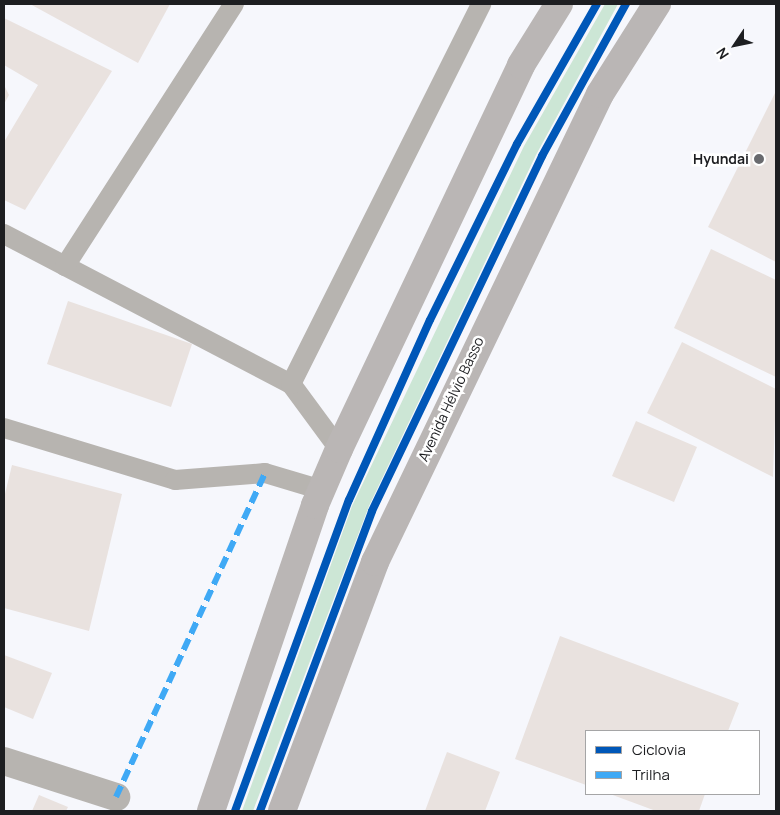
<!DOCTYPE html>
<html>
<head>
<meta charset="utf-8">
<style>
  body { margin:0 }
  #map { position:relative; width:780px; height:815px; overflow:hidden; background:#f6f7fc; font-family:Manrope,sans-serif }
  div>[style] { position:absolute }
  .green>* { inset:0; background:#cce6d5 }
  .building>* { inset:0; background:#e9e2df }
  .service>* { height:20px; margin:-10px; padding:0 10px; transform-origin:10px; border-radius:10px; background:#b7b4b0 }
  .minor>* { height:28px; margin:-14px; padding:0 14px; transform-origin:14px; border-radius:14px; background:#b7b4b0 }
  .primary>* { height:28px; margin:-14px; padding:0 14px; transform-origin:14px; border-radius:14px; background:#bab6b5 }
  .quiet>* { height:6px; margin-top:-3px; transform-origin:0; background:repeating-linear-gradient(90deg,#3fa9f5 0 12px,transparent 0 18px) }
  .cycleway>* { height:8px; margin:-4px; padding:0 4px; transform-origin:4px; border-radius:4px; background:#0057b8 }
  .dots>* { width:14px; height:14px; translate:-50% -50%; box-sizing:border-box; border:2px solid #fff; border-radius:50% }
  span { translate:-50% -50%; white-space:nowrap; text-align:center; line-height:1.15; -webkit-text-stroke:5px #fff; paint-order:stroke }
  .poi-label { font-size:14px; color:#1d1e21; font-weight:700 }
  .right { translate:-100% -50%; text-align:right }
  .street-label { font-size:14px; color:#1d1e21 }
  .frame { position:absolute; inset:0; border:5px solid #1d1e21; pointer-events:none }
  .legend { position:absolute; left:585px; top:730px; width:175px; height:65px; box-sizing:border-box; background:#fff; border:1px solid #a5a5a6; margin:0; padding:6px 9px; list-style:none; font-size:15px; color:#1d1e21 }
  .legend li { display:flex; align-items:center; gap:10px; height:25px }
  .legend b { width:25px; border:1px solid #a5a5a6 }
  .north { position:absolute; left:710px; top:20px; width:50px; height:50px; -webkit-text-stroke:4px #fff; paint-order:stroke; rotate:236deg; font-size:14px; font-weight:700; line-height:20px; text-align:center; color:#1d1e21 }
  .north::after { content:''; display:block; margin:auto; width:18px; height:22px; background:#1d1e21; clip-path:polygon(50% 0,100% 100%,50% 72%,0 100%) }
</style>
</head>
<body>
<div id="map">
  <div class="green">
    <div style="clip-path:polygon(605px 4px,618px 4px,536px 155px,369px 506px,253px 811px,242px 811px,352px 506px,524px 146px)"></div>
  </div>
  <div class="building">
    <div style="clip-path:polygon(30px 4px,170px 4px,138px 63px)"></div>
    <div style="clip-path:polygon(4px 18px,112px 71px,25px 210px,4px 200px,4px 142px,38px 85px,4px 65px)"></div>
    <div style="clip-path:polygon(4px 85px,9px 95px,4px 104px)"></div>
    <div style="clip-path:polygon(776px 91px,776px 262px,708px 227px)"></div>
    <div style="clip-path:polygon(711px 249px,776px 280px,776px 377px,674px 328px)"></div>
    <div style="clip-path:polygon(68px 301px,192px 344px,171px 407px,47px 364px)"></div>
    <div style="clip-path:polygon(682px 342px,776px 389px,773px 477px,647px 413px)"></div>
    <div style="clip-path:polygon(636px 421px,697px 447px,674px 502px,612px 476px)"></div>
    <div style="clip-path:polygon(12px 465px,122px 494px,89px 631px,4px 608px,4px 498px)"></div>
    <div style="clip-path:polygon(560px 636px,739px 703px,728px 731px,586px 731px,586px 785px,515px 759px)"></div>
    <div style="clip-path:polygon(4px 655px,52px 673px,33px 719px,4px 707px)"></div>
    <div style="clip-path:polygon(447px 752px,500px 772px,485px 811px,425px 811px)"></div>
    <div style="clip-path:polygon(610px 794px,705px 794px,699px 811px,656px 811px)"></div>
    <div style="clip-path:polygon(39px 795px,68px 807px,66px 811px,32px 811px)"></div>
  </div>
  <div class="service">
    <div style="left:4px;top:234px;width:324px;rotate:27.6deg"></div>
    <div style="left:65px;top:266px;width:312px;rotate:-57.2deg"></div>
    <div style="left:4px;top:428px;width:179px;rotate:16.9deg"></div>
    <div style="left:175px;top:480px;width:90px;rotate:-4.4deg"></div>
    <div style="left:265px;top:473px;width:59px;rotate:16.6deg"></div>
    <div style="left:339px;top:449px;width:81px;rotate:-126.4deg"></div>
    <div style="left:291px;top:384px;width:425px;rotate:-63.4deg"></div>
  </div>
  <div class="minor">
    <div style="left:4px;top:761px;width:118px;rotate:17.8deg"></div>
  </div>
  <div class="primary">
    <div style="left:211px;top:811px;width:323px;rotate:-71.2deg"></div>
    <div style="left:315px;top:505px;width:61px;rotate:-66.8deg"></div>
    <div style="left:339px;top:449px;width:425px;rotate:-64.6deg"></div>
    <div style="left:521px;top:65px;width:72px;rotate:-58.1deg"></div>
    <div style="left:282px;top:811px;width:266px;rotate:-69.5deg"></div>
    <div style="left:375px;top:562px;width:519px;rotate:-64.32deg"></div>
    <div style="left:600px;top:94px;width:107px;rotate:-57.7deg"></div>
  </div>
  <div class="quiet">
    <div style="left:116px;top:797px;width:357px;rotate:-65.3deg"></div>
  </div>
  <div class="cycleway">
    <div style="left:235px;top:811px;width:331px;rotate:-69.9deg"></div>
    <div style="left:349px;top:500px;width:197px;rotate:-65.8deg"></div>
    <div style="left:430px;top:320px;width:196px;rotate:-63.7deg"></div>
    <div style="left:517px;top:144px;width:161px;rotate:-60.3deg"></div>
    <div style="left:260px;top:811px;width:320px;rotate:-69.5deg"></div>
    <div style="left:372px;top:511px;width:394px;rotate:-64.4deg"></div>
    <div style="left:542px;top:156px;width:174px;rotate:-61.1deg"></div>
  </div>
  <div class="dots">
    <div style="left:759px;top:159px;background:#696a6e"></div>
  </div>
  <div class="poi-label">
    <span class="right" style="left:749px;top:159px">Hyundai</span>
  </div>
  <div class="street-label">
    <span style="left:451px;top:399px;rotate:-65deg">Avenida Hélvio Basso</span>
  </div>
  <div class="frame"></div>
  <ul class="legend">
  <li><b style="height:6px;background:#0057b8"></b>Ciclovia</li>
  <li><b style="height:6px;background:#3fa9f5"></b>Trilha</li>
  </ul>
  <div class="north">N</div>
</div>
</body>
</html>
